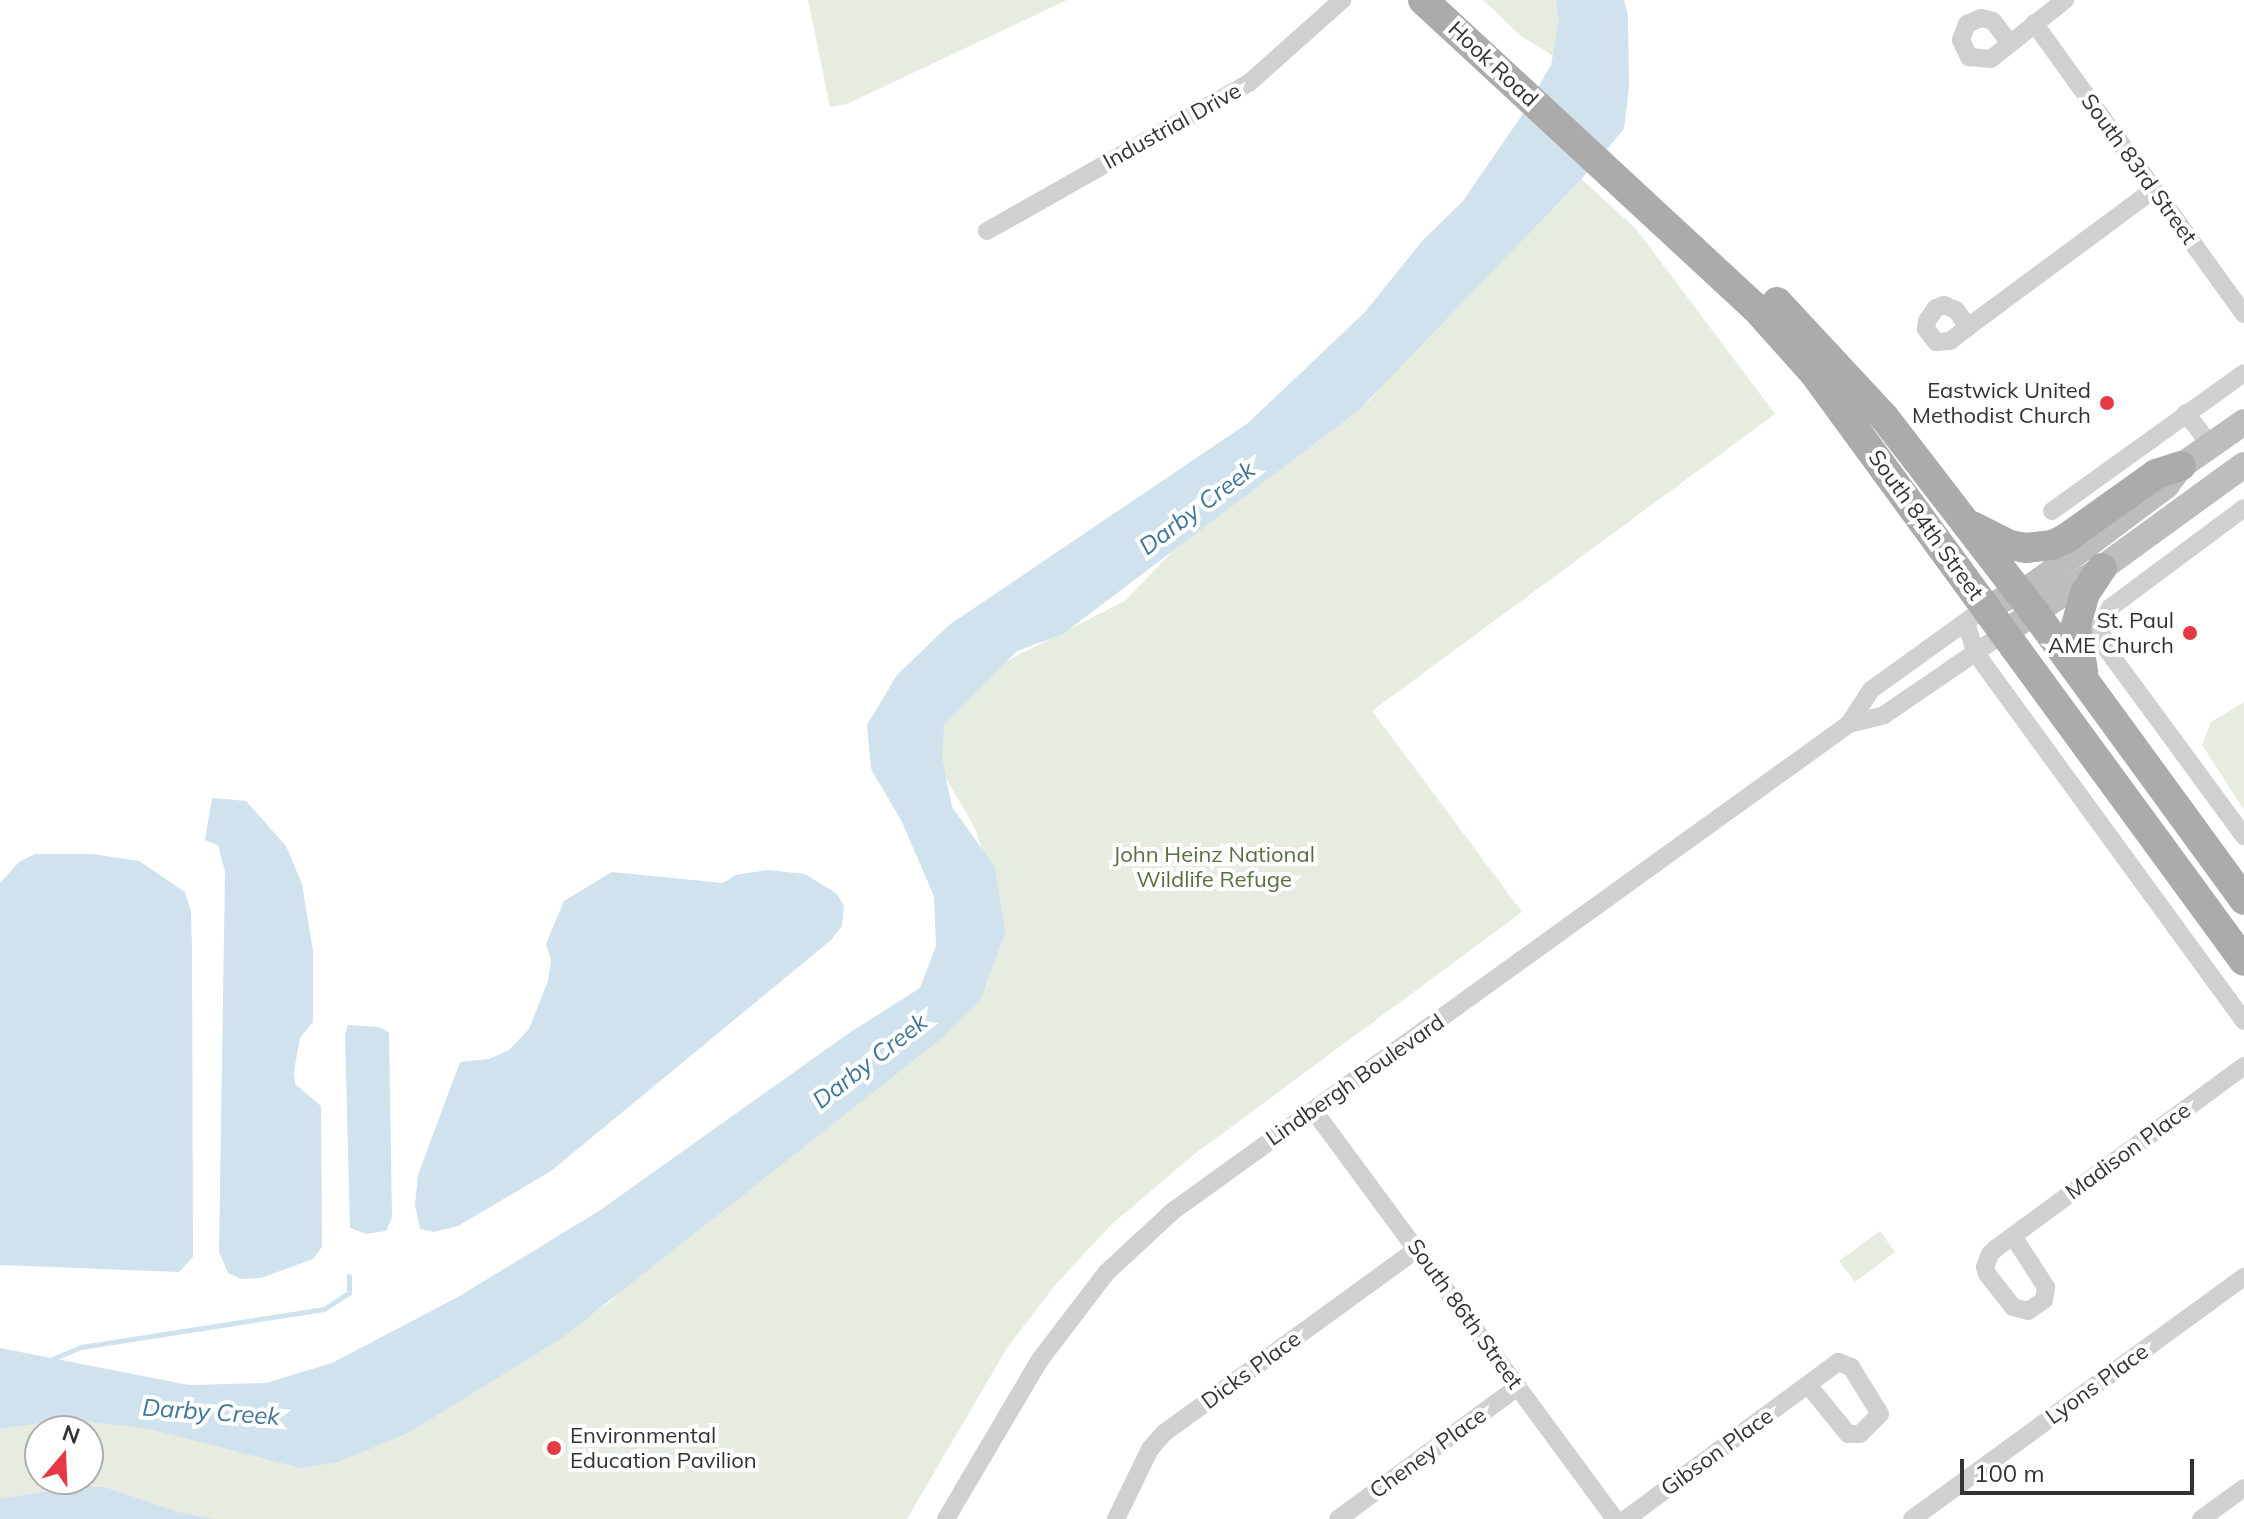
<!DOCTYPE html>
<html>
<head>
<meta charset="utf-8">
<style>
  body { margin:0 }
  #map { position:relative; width:2244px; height:1519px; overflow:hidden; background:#fff; font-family:Mulish,sans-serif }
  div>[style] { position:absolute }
  .green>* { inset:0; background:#e6ecdf }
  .water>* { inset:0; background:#cfe2ee }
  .stream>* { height:5px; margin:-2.5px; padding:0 2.5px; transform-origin:2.5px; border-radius:2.5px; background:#cfe2ee }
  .street>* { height:18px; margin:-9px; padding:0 9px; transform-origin:9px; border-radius:9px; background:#d0d0d0 }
  .secondary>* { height:26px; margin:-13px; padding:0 13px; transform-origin:13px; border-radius:13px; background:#bdbdbd }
  .primary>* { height:30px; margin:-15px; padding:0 15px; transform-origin:15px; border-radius:15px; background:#ababab }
  .dots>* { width:22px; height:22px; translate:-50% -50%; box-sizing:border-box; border:4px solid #fff; border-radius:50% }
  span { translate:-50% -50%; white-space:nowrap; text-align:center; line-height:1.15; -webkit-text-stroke:8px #fff; paint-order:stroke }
  .street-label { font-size:22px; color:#333 }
  .poi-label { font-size:22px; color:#333 }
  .right { translate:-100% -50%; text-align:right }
  .left { translate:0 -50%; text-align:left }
  .park-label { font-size:22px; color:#56703f }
  .water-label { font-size:24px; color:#3f7597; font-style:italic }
  .north { position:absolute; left:24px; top:1415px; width:80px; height:80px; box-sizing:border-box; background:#fff; border:2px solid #adadad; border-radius:50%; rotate:19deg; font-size:22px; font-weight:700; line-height:32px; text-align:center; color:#333 }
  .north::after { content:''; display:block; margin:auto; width:28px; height:36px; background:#e63946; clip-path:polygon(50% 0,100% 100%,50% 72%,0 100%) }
  .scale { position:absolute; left:1960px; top:1459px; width:234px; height:36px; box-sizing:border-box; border:4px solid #333; border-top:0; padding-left:10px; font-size:24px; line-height:28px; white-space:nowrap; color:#333; -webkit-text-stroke:6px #fff; paint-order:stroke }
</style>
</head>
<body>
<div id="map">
  <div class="green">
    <div style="clip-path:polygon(808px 0,1067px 0,847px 104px,830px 107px)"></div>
    <div style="clip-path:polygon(1483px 0,1583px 0,1591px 79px,1521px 36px)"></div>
    <div style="clip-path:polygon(evenodd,1575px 173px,1636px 229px,1775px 414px,1372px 711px,1522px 912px,1192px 1156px,1112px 1224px,1056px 1284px,1007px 1348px,907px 1519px,0 1519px,0 1403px,142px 1421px,556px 1339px,611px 1301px,627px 1284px,978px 998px,987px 984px,999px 931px,997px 896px,975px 828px,944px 775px,933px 732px,995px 667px,1125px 601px,1214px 508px,1245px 482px,1369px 401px,1459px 295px,1575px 173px,40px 1431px,88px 1431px,88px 1479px,40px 1479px,40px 1431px)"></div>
    <div style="clip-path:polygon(2244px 702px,2244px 810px,2202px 745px,2211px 722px)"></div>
    <div style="clip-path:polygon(1880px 1231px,1895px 1252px,1855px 1282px,1839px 1261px)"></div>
  </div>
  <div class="water">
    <div style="clip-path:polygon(1556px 0,1624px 0,1628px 16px,1629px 87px,1624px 129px,1585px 175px,1359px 410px,1063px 634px,1017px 651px,944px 725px,942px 758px,952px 807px,995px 867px,1005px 933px,980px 1001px,943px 1037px,562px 1338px,408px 1433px,338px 1462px,301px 1468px,150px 1429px,66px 1419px,0 1429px,0 1348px,189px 1385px,266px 1383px,332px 1363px,458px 1297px,599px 1211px,849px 1033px,920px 988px,936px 946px,934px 896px,901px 820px,871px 769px,867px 725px,897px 675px,949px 625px,1248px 423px,1365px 312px,1423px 240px,1463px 201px,1522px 115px,1551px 65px,1559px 21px)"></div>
    <div style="clip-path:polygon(212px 798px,246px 801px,286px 846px,302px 884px,313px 951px,313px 1022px,300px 1038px,294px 1071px,295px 1084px,321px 1106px,322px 1247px,313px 1259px,261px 1278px,241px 1279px,228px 1273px,219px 1252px,225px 872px,218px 845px,205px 840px)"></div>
    <div style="clip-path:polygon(35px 854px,92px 854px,139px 861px,185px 892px,191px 912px,192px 949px,193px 1257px,179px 1272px,0 1265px,0 883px,19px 862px)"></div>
    <div style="clip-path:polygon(767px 870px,805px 874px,837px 894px,844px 906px,842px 926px,831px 940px,551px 1171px,458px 1226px,434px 1232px,420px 1229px,415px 1205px,418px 1175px,460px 1062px,489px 1059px,509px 1050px,529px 1029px,548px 981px,551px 960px,546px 944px,564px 901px,612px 872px,723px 883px,736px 875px)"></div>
    <div style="clip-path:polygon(348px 1025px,379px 1027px,389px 1032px,392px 1218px,386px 1231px,366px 1234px,350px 1228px,345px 1035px)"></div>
    <div style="clip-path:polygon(78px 1486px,104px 1487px,181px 1513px,216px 1519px,0 1519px,0 1499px)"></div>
  </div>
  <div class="stream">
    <div style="left:50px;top:1360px;width:34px;rotate:-23deg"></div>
    <div style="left:81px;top:1347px;width:246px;rotate:-8.9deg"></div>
    <div style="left:324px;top:1309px;width:30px;rotate:-33deg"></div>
    <div style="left:349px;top:1293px;width:17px;rotate:-90deg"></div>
  </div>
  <div class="street">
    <div style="left:2034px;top:23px;width:359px;rotate:54.2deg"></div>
    <div style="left:2010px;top:43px;width:28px;rotate:-128deg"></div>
    <div style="left:1993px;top:21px;width:12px;rotate:-166deg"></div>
    <div style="left:1981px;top:18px;width:15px;rotate:157deg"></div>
    <div style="left:1967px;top:24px;width:17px;rotate:111deg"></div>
    <div style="left:1961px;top:40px;width:19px;rotate:65deg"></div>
    <div style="left:1969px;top:57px;width:22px;rotate:5deg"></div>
    <div style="left:1991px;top:59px;width:95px;rotate:-38.6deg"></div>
    <div style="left:987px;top:231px;width:301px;rotate:-29.5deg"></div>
    <div style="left:1249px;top:83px;width:125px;rotate:-41.7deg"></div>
    <div style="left:1968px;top:327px;width:21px;rotate:-125deg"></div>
    <div style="left:1956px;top:310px;width:13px;rotate:-157deg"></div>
    <div style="left:1944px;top:305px;width:9px;rotate:159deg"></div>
    <div style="left:1936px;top:308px;width:16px;rotate:125deg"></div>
    <div style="left:1927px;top:321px;width:8px;rotate:97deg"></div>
    <div style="left:1926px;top:329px;width:16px;rotate:52deg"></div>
    <div style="left:1936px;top:342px;width:14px;rotate:-4deg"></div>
    <div style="left:1950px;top:341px;width:23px;rotate:-38deg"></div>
    <div style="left:1968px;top:327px;width:215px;rotate:-36.5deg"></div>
    <div style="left:2141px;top:199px;width:16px;rotate:-38deg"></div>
    <div style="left:2186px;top:413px;width:41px;rotate:52.9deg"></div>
    <div style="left:2244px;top:508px;width:167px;rotate:143.3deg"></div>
    <div style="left:2110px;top:608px;width:22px;rotate:117deg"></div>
    <div style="left:2100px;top:628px;width:24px;rotate:71deg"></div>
    <div style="left:2108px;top:651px;width:230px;rotate:53.7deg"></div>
    <div style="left:2052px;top:511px;width:236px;rotate:-35.7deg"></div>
    <div style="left:1966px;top:622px;width:31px;rotate:73deg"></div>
    <div style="left:1975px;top:652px;width:36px;rotate:54deg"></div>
    <div style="left:1996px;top:681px;width:421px;rotate:53.9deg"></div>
    <div style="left:1849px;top:724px;width:40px;rotate:-57.1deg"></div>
    <div style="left:1871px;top:690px;width:128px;rotate:-35.8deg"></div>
    <div style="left:1314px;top:1111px;width:507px;rotate:53.58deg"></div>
    <div style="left:2013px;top:1236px;width:61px;rotate:57.1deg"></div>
    <div style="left:2046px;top:1287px;width:13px;rotate:99deg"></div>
    <div style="left:2044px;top:1300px;width:19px;rotate:145deg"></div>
    <div style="left:2028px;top:1311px;width:16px;rotate:-165deg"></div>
    <div style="left:2013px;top:1307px;width:42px;rotate:-128.2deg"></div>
    <div style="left:1987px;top:1274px;width:7px;rotate:-106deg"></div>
    <div style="left:1985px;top:1267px;width:14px;rotate:-69deg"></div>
    <div style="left:1990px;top:1254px;width:7px;rotate:-45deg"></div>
    <div style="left:1995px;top:1249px;width:309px;rotate:-36.3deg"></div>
    <div style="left:946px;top:1519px;width:183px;rotate:-59.5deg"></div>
    <div style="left:1039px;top:1361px;width:111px;rotate:-52.7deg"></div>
    <div style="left:1106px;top:1273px;width:91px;rotate:-42.8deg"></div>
    <div style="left:1173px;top:1211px;width:833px;rotate:-35.77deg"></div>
    <div style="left:1849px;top:724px;width:36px;rotate:-14deg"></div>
    <div style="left:1884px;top:715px;width:147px;rotate:-34.4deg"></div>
    <div style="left:1116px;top:1519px;width:78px;rotate:-64.1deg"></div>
    <div style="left:1150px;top:1449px;width:21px;rotate:-49deg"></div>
    <div style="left:1164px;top:1433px;width:313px;rotate:-36deg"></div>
    <div style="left:1338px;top:1519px;width:223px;rotate:-36.3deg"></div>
    <div style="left:1626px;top:1519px;width:264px;rotate:-36.5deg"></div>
    <div style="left:1838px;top:1362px;width:14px;rotate:21deg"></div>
    <div style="left:1851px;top:1367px;width:55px;rotate:58.3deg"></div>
    <div style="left:1880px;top:1414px;width:28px;rotate:135deg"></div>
    <div style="left:1860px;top:1434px;width:12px;rotate:180deg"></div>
    <div style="left:1848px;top:1434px;width:63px;rotate:-129.2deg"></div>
    <div style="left:1912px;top:1519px;width:411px;rotate:-36.1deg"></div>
    <div style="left:2201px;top:1519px;width:53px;rotate:-35.8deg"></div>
  </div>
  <div class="secondary">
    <div style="left:1986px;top:608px;width:55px;rotate:-26.1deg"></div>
    <div style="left:2035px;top:584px;width:164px;rotate:-36.8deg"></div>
    <div style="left:2166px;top:486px;width:25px;rotate:-53deg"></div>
    <div style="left:2181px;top:466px;width:77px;rotate:-34.9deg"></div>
    <div style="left:2005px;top:632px;width:116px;rotate:-33.4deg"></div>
    <div style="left:2102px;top:568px;width:175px;rotate:-36deg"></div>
  </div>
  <div class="primary">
    <div style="left:1423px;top:0;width:451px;rotate:42.8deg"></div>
    <div style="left:1754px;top:306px;width:90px;rotate:48.2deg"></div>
    <div style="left:1814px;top:373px;width:728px;rotate:53.82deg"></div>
    <div style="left:1777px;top:302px;width:157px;rotate:47.1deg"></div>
    <div style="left:1884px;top:417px;width:247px;rotate:52.4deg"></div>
    <div style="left:2035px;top:613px;width:355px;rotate:53.9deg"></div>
    <div style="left:1972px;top:526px;width:42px;rotate:26.6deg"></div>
    <div style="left:2010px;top:545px;width:16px;rotate:11deg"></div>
    <div style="left:2026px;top:548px;width:26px;rotate:-7deg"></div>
    <div style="left:2052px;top:545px;width:14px;rotate:-25deg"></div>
    <div style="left:2065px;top:539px;width:112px;rotate:-35.5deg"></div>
    <div style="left:2156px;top:474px;width:26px;rotate:-18deg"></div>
    <div style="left:2083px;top:671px;width:46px;rotate:-98.8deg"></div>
    <div style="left:2076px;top:626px;width:34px;rotate:-75deg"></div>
    <div style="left:2085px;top:593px;width:30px;rotate:-56deg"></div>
  </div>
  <div class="dots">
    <div style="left:2107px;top:403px;background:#e63946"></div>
    <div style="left:2190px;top:633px;background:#e63946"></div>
    <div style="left:554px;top:1448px;background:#e63946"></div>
  </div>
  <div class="street-label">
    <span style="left:1493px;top:64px;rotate:43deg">Hook Road</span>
    <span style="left:1172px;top:126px;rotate:-29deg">Industrial Drive</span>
    <span style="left:2139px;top:169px;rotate:54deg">South 83rd Street</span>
    <span style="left:1926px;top:525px;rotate:54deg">South 84th Street</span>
    <span style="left:1355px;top:1080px;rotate:-35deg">Lindbergh Boulevard</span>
    <span style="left:2128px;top:1151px;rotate:-36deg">Madison Place</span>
    <span style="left:1465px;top:1314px;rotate:54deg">South 86th Street</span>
    <span style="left:1251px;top:1370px;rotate:-36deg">Dicks Place</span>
    <span style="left:2097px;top:1384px;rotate:-36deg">Lyons Place</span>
    <span style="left:1717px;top:1452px;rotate:-36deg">Gibson Place</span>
    <span style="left:1428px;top:1453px;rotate:-36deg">Cheney Place</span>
  </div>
  <div class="poi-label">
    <span class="right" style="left:2091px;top:403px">Eastwick United<br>Methodist Church</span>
    <span class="right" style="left:2174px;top:633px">St. Paul<br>AME Church</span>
    <span class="left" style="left:570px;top:1448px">Environmental<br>Education Pavilion</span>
  </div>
  <div class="park-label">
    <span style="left:1214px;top:867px">John Heinz National<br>Wildlife Refuge</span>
  </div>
  <div class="water-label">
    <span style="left:1197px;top:508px;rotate:-37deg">Darby Creek</span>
    <span style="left:870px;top:1061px;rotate:-38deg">Darby Creek</span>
    <span style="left:211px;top:1412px;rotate:4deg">Darby Creek</span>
  </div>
  <div class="north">N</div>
  <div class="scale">100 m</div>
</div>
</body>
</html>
